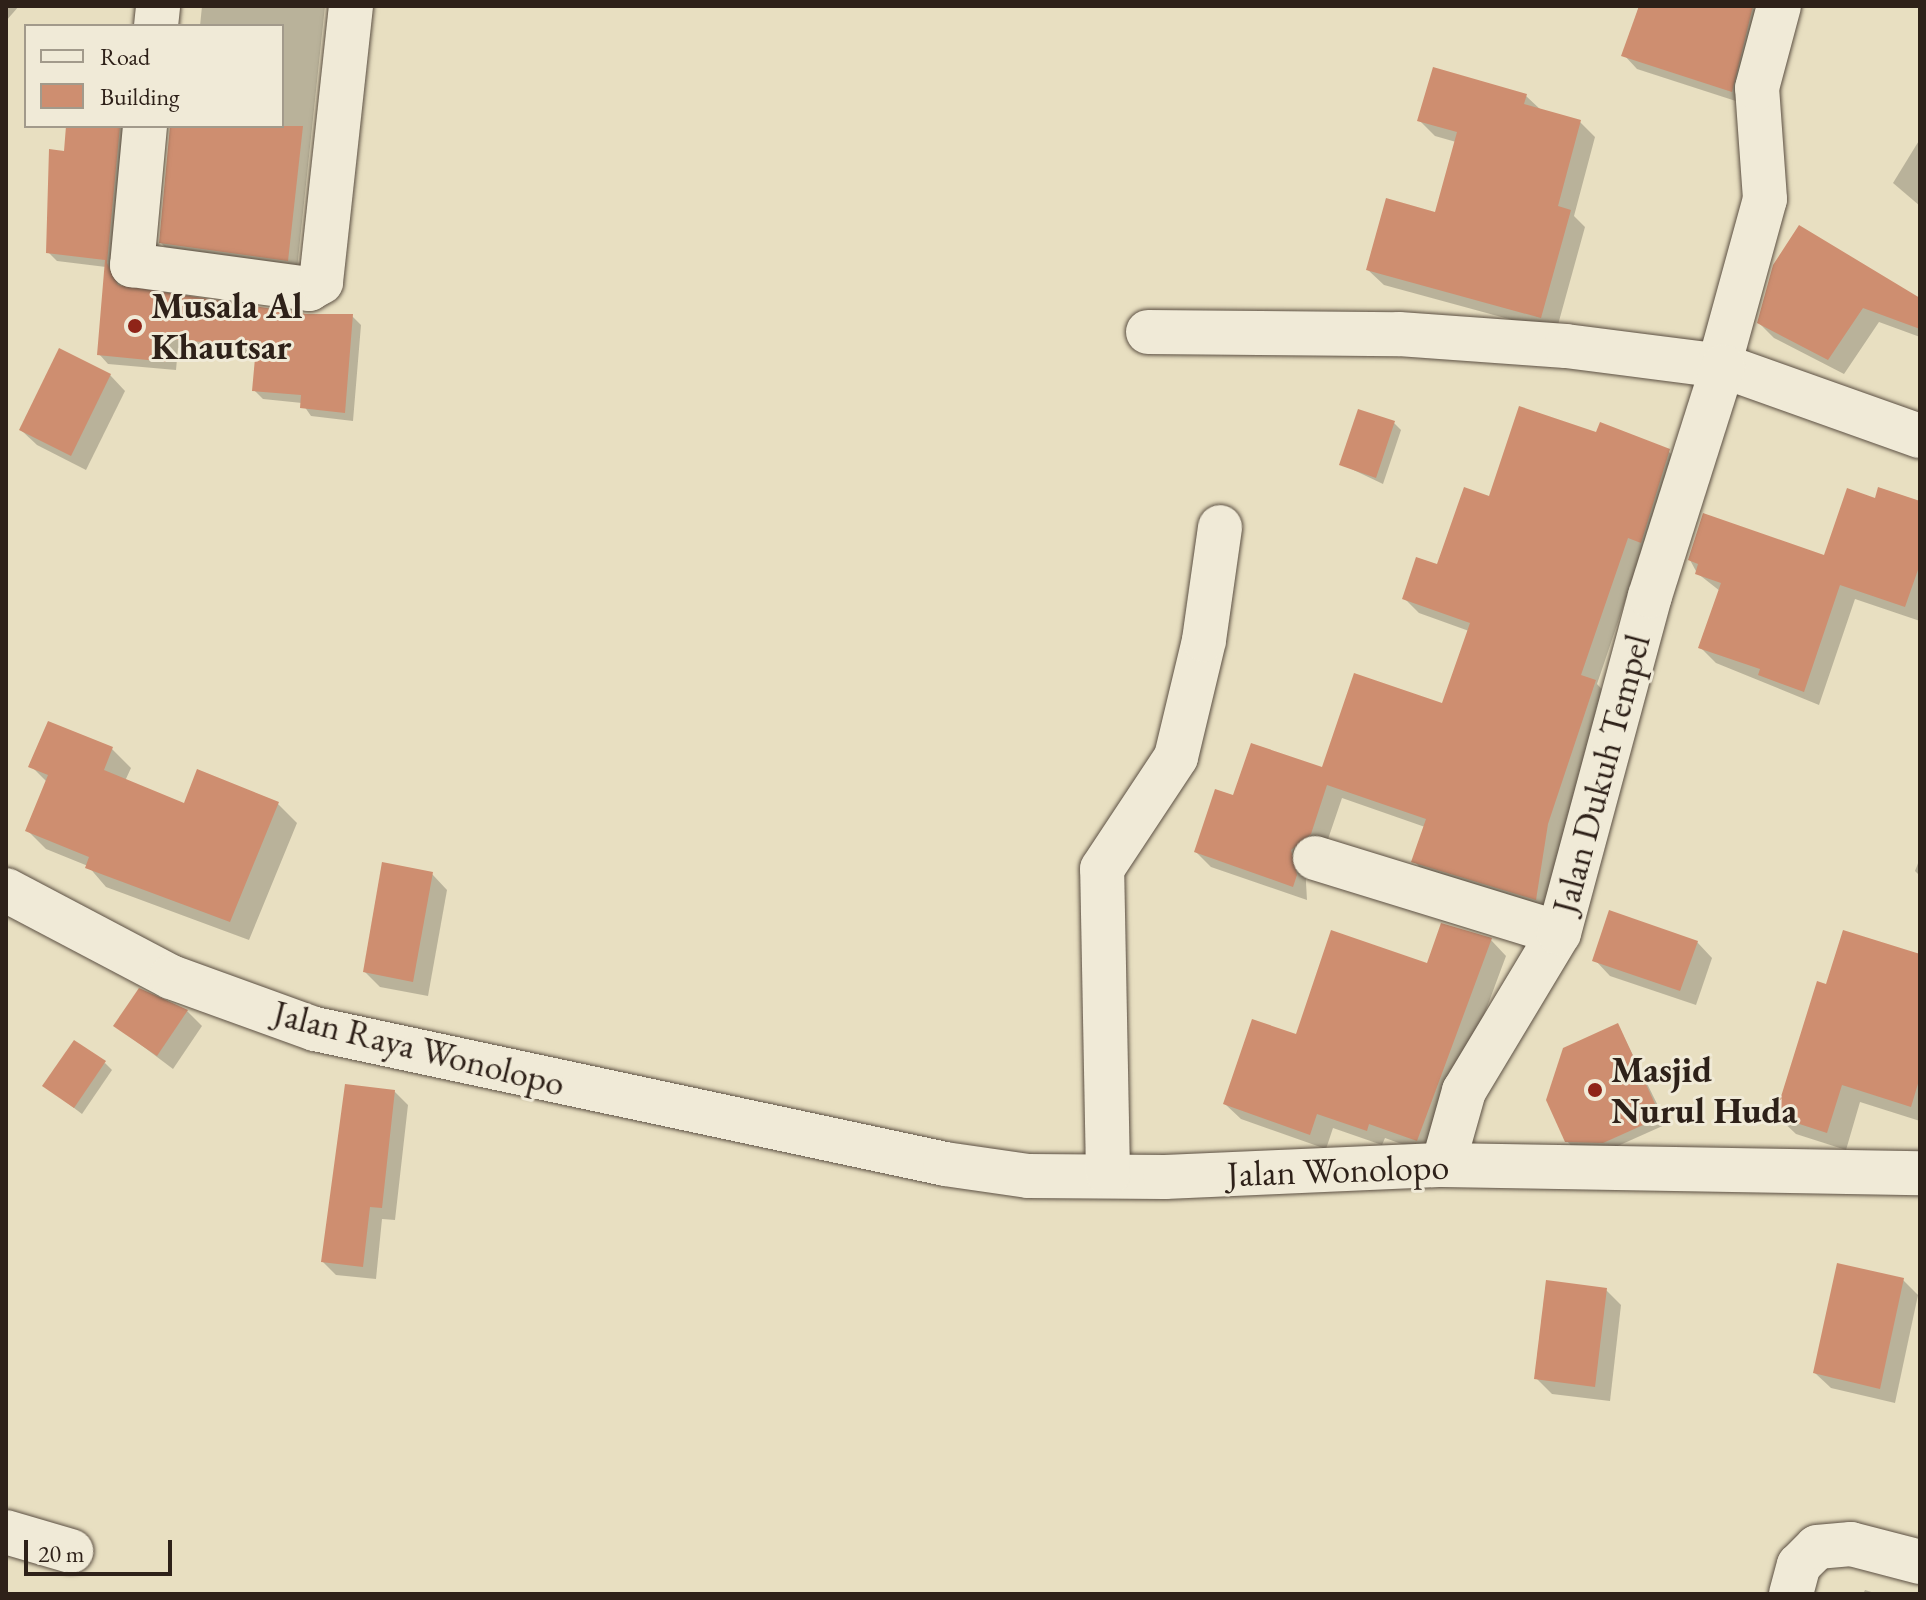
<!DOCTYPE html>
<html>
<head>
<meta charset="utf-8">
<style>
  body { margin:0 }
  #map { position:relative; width:1926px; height:1600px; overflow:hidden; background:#e8dfc1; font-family:"EB Garamond",serif }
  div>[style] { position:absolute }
  .shadow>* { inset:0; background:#0003 }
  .building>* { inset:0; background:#ce8e70 }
  .roads { filter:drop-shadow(0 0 2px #5c5043) drop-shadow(0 0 2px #5c5043) }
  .minor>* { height:44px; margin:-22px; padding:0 22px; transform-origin:22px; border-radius:22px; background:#f0ead7 }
  .dots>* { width:22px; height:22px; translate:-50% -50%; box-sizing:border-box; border:4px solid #f0ead7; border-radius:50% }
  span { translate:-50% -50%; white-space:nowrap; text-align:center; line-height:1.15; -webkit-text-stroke:6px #f0ead7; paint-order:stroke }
  .poi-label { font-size:36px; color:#2e2119; font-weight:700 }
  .left { translate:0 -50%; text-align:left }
  .street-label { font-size:36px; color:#2e2119 }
  .frame { position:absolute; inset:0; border:8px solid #2e2119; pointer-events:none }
  .legend { position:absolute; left:24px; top:24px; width:260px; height:104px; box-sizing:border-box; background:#f0ead7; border:2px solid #a29a8b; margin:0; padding:10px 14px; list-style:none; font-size:24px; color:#2e2119 }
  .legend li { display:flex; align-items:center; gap:16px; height:40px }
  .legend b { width:40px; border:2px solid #a29a8b }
  .scale { position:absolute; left:24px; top:1540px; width:148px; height:36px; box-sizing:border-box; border:4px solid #2e2119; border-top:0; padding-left:10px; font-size:24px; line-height:28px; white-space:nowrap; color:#2e2119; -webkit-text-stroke:6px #f0ead7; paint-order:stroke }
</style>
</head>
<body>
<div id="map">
  <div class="shadow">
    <div style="clip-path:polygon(6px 6px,19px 6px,6px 21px)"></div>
    <div style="clip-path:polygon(202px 6px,325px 6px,297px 269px,170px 252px,161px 243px,171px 126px,282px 126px,282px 26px,200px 26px)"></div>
    <div style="clip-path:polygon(1639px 6px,1752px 7px,1766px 21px,1745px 104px,1637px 69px,1624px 55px)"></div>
    <div style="clip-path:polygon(1526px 96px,1541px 110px,1580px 122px,1595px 137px,1574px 216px,1585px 227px,1556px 332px,1384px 285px,1368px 270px,1437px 215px,1456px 142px,1435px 136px,1420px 121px)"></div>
    <div style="clip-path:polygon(70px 126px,133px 126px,115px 273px,122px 289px,306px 316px,352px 316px,361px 325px,353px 421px,311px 416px,302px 403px,263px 399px,254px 390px,258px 354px,178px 348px,176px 370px,108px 364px,99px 354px,106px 267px,57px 261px,48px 252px)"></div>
    <div style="clip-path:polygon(1920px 139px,1920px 206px,1893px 183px)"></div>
    <div style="clip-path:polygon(1775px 266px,1920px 301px,1920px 337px,1879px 322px,1844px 374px,1774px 338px,1759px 323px)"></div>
    <div style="clip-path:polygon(110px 375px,125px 391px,86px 470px,37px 445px,21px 430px)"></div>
    <div style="clip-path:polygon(1394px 423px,1401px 430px,1383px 484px,1341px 464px)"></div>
    <div style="clip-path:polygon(1598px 435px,1668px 451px,1683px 466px,1642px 551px,1597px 684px,1609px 697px,1550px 913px,1428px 876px,1414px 861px,1425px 827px,1342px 798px,1325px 848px,1305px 865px,1307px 900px,1211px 867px,1196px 852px,1234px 797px,1323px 769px,1443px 705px,1469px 631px,1419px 613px,1404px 598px,1438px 567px,1490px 498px)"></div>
    <div style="clip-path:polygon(1876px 501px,1920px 503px,1920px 621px,1855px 599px,1819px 705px,1716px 663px,1701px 648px,1720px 591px,1697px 573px,1690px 560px,1825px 558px)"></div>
    <div style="clip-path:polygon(112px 749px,131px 768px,125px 781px,185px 805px,278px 804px,297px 823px,249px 940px,106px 887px,88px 866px,46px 849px,27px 830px,47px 782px,31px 766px)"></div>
    <div style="clip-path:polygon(1920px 858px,1920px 876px,1915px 871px)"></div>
    <div style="clip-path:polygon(432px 874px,447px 890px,428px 996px,380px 987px,365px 972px)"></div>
    <div style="clip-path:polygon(1491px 940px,1506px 956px,1432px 1155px,1385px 1138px,1382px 1145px,1333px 1128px,1326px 1149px,1241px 1119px,1225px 1104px,1297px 1036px)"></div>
    <div style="clip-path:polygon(1697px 942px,1712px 958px,1696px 1005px,1610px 976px,1595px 960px)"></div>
    <div style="clip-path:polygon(1920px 956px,1920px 1121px,1860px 1102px,1846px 1150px,1796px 1134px,1777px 1116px,1828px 987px)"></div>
    <div style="clip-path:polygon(187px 1011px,202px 1026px,173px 1069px,116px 1026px)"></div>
    <div style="clip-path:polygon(1618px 1025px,1667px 1124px,1611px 1149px,1574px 1149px,1567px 1141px)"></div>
    <div style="clip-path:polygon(105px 1063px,112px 1070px,82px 1114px,45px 1086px)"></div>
    <div style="clip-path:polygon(394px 1091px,408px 1105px,395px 1220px,382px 1219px,376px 1279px,336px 1275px,323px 1262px)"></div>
    <div style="clip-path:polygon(1903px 1280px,1918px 1295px,1895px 1403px,1831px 1388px,1815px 1373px)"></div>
    <div style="clip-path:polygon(1606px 1290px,1621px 1305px,1610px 1401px,1552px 1394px,1536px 1378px)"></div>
    <div style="clip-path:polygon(1865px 1590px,1878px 1594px,1863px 1594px)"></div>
  </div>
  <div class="building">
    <div style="clip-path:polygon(1639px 6px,1753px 6px,1732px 92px,1621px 56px)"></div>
    <div style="clip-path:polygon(1433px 67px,1527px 94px,1524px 104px,1581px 120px,1558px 206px,1571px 210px,1541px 318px,1366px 270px,1386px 198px,1435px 212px,1457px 132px,1417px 121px)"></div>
    <div style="clip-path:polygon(66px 126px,120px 126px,107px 263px,118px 285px,306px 314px,353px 314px,345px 413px,300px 408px,301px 395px,252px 391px,256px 347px,170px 339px,168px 362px,97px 355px,105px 260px,46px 253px,49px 149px,64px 151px)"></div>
    <div style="clip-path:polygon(170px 126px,303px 126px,288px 261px,159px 243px)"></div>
    <div style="clip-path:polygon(1799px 225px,1920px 298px,1920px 329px,1863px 308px,1828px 360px,1757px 323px,1773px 265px)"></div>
    <div style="clip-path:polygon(59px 348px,111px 374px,71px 456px,19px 430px)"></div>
    <div style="clip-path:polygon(1519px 406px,1596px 432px,1600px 422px,1670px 449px,1641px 543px,1628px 538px,1581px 675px,1596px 680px,1548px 824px,1536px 900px,1411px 862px,1426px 819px,1327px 785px,1311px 834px,1291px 850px,1297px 875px,1293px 887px,1194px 852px,1215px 789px,1233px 795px,1251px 743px,1322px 767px,1354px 673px,1442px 703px,1470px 623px,1402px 599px,1416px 557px,1437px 564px,1464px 487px,1489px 496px)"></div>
    <div style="clip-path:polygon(1358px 409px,1395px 421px,1376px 478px,1339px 465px)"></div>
    <div style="clip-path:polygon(1878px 487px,1920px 501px,1920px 564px,1905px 607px,1840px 585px,1804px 692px,1758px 675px,1760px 669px,1698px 648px,1721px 583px,1695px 574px,1698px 564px,1688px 560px,1703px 513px,1824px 555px,1847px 488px,1875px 498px)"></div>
    <div style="clip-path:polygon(48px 721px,113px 747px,104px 770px,184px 803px,197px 769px,279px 802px,230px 922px,85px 868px,89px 857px,25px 831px,48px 775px,28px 767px)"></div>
    <div style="clip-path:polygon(382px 862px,433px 872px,413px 982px,363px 972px)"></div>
    <div style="clip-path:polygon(1609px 910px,1698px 941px,1680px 991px,1592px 961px)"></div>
    <div style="clip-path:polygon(1441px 923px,1492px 938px,1417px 1141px,1369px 1124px,1367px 1131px,1317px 1114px,1310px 1135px,1223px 1104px,1252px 1019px,1296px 1034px,1331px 930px,1427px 963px)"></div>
    <div style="clip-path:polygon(1843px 930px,1920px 954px,1920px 1077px,1911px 1107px,1842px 1085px,1827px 1133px,1775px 1116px,1817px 981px,1826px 984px)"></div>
    <div style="clip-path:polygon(139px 988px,188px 1010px,157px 1056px,113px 1026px)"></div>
    <div style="clip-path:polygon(1618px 1023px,1661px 1117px,1603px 1143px,1565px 1142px,1546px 1100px,1563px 1048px)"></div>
    <div style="clip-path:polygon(74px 1040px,106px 1061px,74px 1108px,42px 1086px)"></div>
    <div style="clip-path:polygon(345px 1084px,395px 1090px,382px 1208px,370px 1207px,363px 1267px,321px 1262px)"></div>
    <div style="clip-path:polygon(1837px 1263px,1904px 1278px,1880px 1389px,1813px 1373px)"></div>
    <div style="clip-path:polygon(1546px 1280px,1607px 1288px,1595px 1387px,1534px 1379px)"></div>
  </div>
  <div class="roads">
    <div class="minor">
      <div style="left:156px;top:26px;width:20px;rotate:-84deg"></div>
      <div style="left:145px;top:126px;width:140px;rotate:95.3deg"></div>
      <div style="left:132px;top:265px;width:179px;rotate:7.7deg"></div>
      <div style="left:309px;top:289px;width:14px;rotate:-30deg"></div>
      <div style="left:321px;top:282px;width:278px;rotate:-83.8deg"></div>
      <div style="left:1148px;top:332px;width:251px;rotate:0.5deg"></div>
      <div style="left:1399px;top:334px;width:167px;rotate:4.1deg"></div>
      <div style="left:1566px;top:346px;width:158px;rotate:7.3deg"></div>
      <div style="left:1723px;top:366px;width:209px;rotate:19.6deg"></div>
      <div style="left:1719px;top:366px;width:173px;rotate:-74.6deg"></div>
      <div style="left:1765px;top:199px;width:111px;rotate:-94.1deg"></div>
      <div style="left:1757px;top:88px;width:85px;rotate:-75deg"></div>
      <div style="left:1315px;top:858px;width:255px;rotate:17.1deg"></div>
      <div style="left:6px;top:890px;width:187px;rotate:27.8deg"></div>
      <div style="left:171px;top:977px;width:153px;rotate:19.9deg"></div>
      <div style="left:315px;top:1029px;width:644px;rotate:12.09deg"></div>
      <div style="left:945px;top:1164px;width:84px;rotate:8.2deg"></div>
      <div style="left:1028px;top:1176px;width:137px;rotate:0.4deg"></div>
      <div style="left:1165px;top:1177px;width:278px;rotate:-2.5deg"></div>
      <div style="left:1443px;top:1165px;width:477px;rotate:1deg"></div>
      <div style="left:1443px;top:1165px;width:77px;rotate:-74.2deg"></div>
      <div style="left:1464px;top:1091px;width:184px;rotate:-59deg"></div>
      <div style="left:1559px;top:933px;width:349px;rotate:-74.9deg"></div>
      <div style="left:1650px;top:596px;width:241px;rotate:-72.4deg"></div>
      <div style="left:1108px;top:1174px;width:305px;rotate:-91.1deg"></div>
      <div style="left:1102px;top:869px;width:134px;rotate:-56.5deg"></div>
      <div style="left:1176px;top:757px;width:120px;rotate:-76.5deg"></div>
      <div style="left:1204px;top:640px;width:114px;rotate:-81.9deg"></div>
      <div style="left:6px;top:1532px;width:68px;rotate:16.3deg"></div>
      <div style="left:1791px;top:1594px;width:30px;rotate:-75deg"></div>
      <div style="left:1799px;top:1565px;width:25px;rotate:-45deg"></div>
      <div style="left:1817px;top:1547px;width:34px;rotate:-5deg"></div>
      <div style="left:1851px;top:1544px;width:71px;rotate:14.6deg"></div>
    </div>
  </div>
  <div class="dots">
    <div style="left:135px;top:326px;background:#8f2418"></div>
    <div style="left:1595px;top:1090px;background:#8f2418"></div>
  </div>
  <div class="poi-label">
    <span class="left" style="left:151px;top:326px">Musala Al<br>Khautsar</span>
    <span class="left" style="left:1611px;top:1090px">Masjid<br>Nurul Huda</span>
  </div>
  <div class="street-label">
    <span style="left:1601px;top:774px;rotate:-75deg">Jalan Dukuh Tempel</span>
    <span style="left:419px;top:1048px;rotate:14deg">Jalan Raya Wonolopo</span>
    <span style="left:1338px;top:1170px;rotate:-2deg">Jalan Wonolopo</span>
  </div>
  <div class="frame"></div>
  <ul class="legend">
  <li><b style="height:10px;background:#f0ead7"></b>Road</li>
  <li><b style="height:22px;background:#ce8e70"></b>Building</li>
  </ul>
  <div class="scale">20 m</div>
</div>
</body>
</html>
